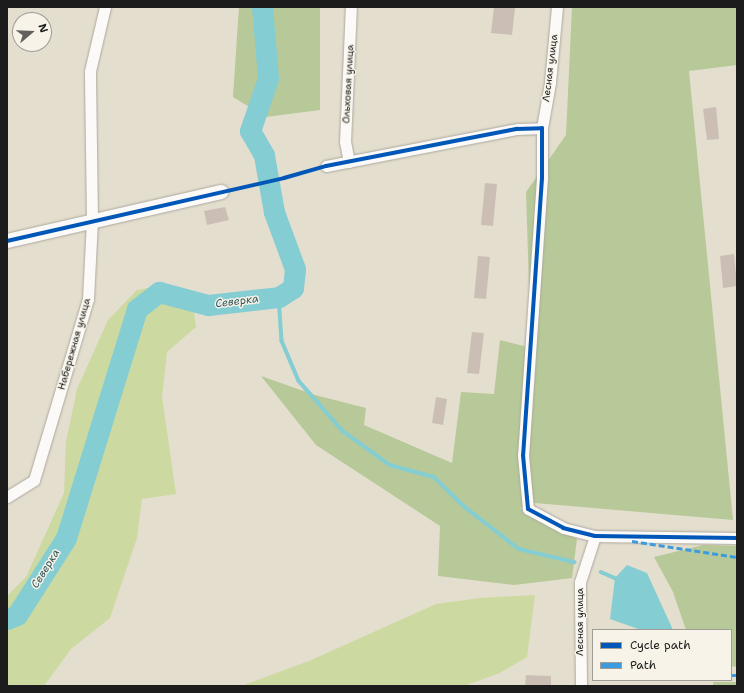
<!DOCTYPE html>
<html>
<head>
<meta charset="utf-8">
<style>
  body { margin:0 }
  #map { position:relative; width:744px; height:693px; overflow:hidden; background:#e4dece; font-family:"Shantell Sans",sans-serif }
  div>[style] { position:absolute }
  .green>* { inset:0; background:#ccdaa1 }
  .forest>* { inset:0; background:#b7c998 }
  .water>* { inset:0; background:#84cdd3 }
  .stream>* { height:3.5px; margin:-1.75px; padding:0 1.75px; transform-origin:1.75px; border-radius:1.75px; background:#84cdd3 }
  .river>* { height:21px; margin:-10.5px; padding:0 10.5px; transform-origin:10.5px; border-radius:10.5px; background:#84cdd3 }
  .building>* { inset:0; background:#cbbfb5 }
  .roads { filter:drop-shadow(0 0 1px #aca89e) drop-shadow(0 0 1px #aca89e) }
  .minor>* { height:11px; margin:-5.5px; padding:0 5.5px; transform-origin:5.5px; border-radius:5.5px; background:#fbfaf8 }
  .tertiary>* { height:14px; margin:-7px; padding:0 7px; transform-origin:7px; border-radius:7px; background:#fbfaf8 }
  .quiet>* { height:3px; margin-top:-1.5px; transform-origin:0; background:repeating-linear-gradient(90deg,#3c9bdf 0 6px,transparent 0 9px) }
  .cycleway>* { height:4px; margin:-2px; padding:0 2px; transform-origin:2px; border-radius:2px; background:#0057b8 }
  span { translate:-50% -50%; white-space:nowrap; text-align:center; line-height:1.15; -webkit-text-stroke:3px #f7f3e8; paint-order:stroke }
  .street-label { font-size:10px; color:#1c1c1c }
  .water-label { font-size:11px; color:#32585d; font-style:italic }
  .frame { position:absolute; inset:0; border:8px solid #1c1c1c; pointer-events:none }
  .legend { position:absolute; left:592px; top:629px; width:140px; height:52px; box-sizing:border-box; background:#f7f3e8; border:1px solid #9f9d96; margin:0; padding:5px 7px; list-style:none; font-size:12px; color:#1c1c1c }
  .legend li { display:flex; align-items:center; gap:8px; height:20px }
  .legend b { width:20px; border:1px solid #9f9d96 }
  .north { position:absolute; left:12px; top:12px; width:40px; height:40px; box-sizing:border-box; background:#f7f3e8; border:1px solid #9f9d96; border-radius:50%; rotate:71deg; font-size:11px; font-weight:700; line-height:16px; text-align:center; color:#1c1c1c }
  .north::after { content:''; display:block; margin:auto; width:14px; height:18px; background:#62605a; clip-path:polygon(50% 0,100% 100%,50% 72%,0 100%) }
</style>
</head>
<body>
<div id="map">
  <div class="green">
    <div style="clip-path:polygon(165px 285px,191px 292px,196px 327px,167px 352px,162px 397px,176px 494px,142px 499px,137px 538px,110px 618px,71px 649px,44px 686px,7px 686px,7px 596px,26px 577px,64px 493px,66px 442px,77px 389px,108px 320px,137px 290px)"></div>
    <div style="clip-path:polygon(535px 595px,527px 657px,500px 673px,464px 686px,241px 686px,309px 661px,436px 604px,480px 598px)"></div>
  </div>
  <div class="forest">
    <div style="clip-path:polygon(239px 7px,320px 7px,320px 110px,266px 117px,233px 97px)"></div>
    <div style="clip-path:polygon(572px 7px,737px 7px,737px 65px,689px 71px,733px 520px,535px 503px,520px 508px,577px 539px,572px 578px,514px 585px,438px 576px,440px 526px,316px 445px,261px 376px,315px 395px,366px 408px,364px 425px,452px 463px,461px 392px,494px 394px,500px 340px,531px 348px,526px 192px,566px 135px)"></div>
    <div style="clip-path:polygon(703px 545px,737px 546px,737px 667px,731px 666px,731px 630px,686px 630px,673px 592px,654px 557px)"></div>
    <div style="clip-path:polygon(713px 682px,737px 682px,737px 686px,713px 686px)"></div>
  </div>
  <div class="water">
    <div style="clip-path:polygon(627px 565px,647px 573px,673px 630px,641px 630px,610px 619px,615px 578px)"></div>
  </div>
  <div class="stream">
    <div style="left:279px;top:297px;width:44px;rotate:86.1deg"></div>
    <div style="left:282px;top:341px;width:43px;rotate:67deg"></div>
    <div style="left:299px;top:381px;width:67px;rotate:48.7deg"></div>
    <div style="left:343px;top:431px;width:58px;rotate:35.9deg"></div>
    <div style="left:390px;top:465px;width:46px;rotate:15.3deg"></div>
    <div style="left:434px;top:477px;width:43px;rotate:44.1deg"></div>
    <div style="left:465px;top:507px;width:68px;rotate:37.9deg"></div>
    <div style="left:519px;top:549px;width:57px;rotate:13.3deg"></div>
    <div style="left:601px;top:572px;width:15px;rotate:23deg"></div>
  </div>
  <div class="river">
    <div style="left:7px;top:619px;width:11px;rotate:-22deg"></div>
    <div style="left:17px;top:615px;width:91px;rotate:-57.5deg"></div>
    <div style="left:66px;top:538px;width:240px;rotate:-72.8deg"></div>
    <div style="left:137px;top:309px;width:28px;rotate:-38deg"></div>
    <div style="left:159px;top:292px;width:51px;rotate:14.9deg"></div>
    <div style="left:208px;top:305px;width:71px;rotate:-6.4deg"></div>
    <div style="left:279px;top:297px;width:17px;rotate:-33deg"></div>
    <div style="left:293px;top:288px;width:19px;rotate:-84deg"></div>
    <div style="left:295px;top:269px;width:61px;rotate:-110.2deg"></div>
    <div style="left:274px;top:212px;width:58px;rotate:-100deg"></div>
    <div style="left:264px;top:155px;width:28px;rotate:-120deg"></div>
    <div style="left:250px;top:131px;width:56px;rotate:-71.2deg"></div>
    <div style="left:268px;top:78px;width:71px;rotate:-94.8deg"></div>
  </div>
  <div class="building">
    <div style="clip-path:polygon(494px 7px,515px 8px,512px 35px,491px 33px)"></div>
    <div style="clip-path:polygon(716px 107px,719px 139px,707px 140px,703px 109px)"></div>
    <div style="clip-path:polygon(485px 183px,497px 184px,493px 226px,481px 225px)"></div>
    <div style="clip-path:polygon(225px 207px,229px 220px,207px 225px,204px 211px)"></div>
    <div style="clip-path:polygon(734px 254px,737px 286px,723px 288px,720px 256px)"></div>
    <div style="clip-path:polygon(478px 256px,490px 257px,486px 299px,474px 298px)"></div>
    <div style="clip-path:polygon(472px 332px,484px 333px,479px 374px,467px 373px)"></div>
    <div style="clip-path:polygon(436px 397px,447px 399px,443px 425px,432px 423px)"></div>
    <div style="clip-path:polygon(526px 675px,551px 676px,551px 686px,525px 686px)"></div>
  </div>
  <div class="roads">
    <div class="minor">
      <div style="left:557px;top:7px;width:76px;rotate:95.3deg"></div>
      <div style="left:550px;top:83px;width:46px;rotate:100.1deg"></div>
      <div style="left:542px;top:128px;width:50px;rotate:90deg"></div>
      <div style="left:542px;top:178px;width:278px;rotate:93.9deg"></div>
      <div style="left:523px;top:455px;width:54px;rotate:84.7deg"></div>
      <div style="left:528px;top:509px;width:40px;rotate:28deg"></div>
      <div style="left:563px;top:528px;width:33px;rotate:14deg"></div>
      <div style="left:595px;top:536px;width:142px;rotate:0.8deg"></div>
      <div style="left:349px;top:162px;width:20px;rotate:-101deg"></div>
      <div style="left:345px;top:142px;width:135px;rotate:-87.5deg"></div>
      <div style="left:326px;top:166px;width:195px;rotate:-11deg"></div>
      <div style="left:517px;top:129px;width:25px;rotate:-2deg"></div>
      <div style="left:7px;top:497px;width:32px;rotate:-32deg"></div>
      <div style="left:34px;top:480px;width:189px;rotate:-73.4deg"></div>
      <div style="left:88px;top:299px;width:79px;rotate:-87.1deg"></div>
      <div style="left:92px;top:220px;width:149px;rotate:-90.8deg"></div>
      <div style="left:90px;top:71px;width:66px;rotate:-76.8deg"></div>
      <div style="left:581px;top:686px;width:104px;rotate:-90.6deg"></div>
      <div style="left:580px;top:582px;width:48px;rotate:-71.9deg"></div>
    </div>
    <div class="tertiary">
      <div style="left:7px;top:241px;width:220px;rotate:-12.9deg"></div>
    </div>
  </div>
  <div class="quiet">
    <div style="left:632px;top:541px;width:106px;rotate:8.7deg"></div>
    <div style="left:731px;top:675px;width:6px"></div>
  </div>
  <div class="cycleway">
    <div style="left:7px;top:241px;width:284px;rotate:-12.8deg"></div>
    <div style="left:284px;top:178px;width:44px;rotate:-15.9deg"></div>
    <div style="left:326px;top:166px;width:195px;rotate:-11deg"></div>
    <div style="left:517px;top:129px;width:25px;rotate:-2deg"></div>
    <div style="left:542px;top:128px;width:50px;rotate:90deg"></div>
    <div style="left:542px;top:178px;width:278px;rotate:93.9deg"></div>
    <div style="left:523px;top:455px;width:54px;rotate:84.7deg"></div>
    <div style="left:528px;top:509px;width:40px;rotate:28deg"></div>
    <div style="left:563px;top:528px;width:33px;rotate:14deg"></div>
    <div style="left:595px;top:536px;width:142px;rotate:0.8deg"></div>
  </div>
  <div class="street-label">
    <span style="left:550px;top:68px;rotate:-83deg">Лесная улица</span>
    <span style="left:348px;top:84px;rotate:-87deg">Ольховая улица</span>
    <span style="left:74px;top:344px;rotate:-74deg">Набережная улица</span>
    <span style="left:580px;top:622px;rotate:-90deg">Лесная улица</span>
  </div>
  <div class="water-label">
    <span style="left:237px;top:302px;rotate:-7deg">Северка</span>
    <span style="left:46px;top:569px;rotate:-58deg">Северка</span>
  </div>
  <div class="frame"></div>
  <ul class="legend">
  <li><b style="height:5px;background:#0057b8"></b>Cycle path</li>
  <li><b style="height:5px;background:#3c9bdf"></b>Path</li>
  </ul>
  <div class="north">N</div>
</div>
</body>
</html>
